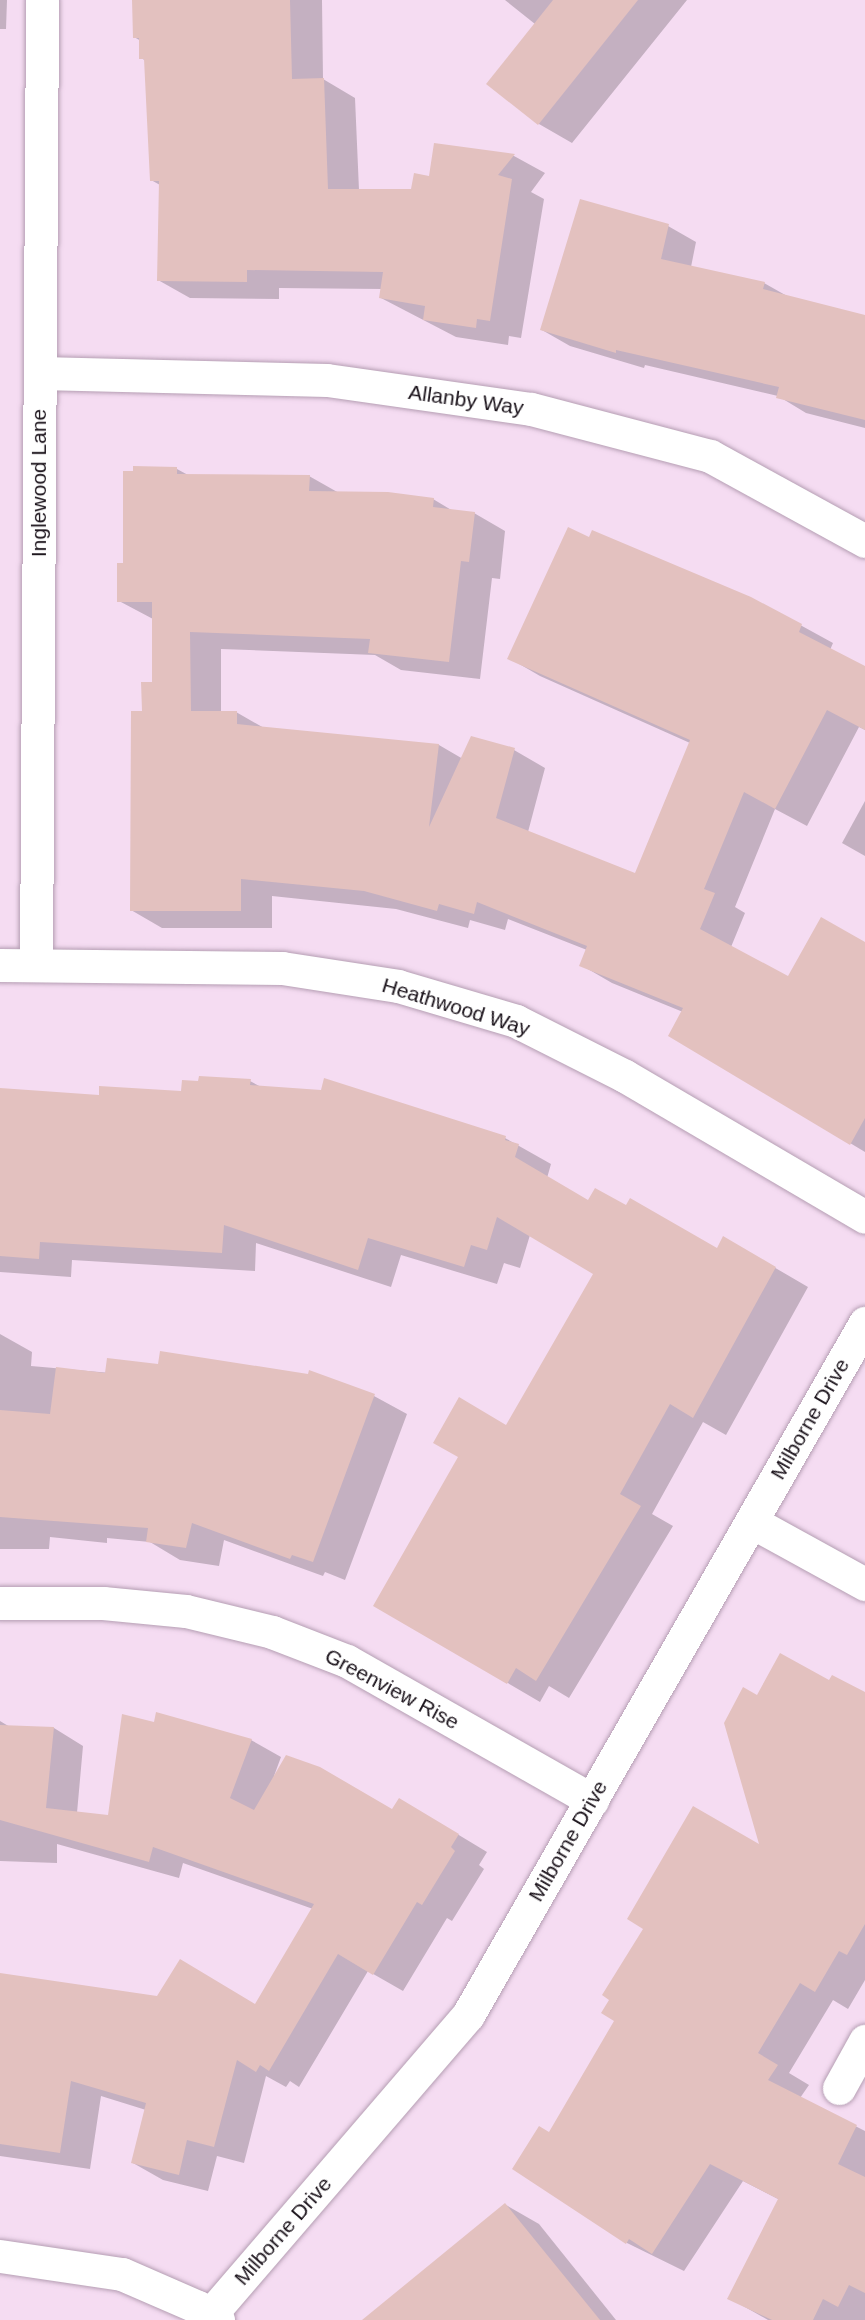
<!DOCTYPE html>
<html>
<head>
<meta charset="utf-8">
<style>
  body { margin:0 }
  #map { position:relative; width:865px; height:2320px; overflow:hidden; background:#f5dcf2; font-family:Helvetica,sans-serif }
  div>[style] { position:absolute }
  .shadow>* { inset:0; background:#0003 }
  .building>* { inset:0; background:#e3c1bf }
  .roads { filter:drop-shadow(0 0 2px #b59eb3) drop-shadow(0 0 2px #b59eb3) }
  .minor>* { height:33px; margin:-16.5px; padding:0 16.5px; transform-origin:16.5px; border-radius:16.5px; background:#fff }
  span { translate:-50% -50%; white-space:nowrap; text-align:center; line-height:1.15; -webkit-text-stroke:6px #fff; paint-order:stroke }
  .street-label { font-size:21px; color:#1a121a }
</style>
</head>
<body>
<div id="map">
  <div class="shadow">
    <div style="clip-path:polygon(0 0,7px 0,6px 29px,0 29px)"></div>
    <div style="clip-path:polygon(134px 0,322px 0,323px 79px,355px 98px,359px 190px,413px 191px,430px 177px,435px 145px,514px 156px,545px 173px,531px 192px,544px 199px,521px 338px,509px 336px,508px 345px,456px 337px,381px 298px,382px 289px,279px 288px,279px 299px,190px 298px,158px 280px,160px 185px,151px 180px,146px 61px,141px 58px,141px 41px,134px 37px)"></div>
    <div style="clip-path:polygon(505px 0,687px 0,572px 143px,539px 124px,535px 24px)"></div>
    <div style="clip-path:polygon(668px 226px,696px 242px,691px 267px,764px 283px,787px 296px,865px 317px,865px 428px,806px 413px,778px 396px,645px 365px,644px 368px,570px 346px,542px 330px)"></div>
    <div style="clip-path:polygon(177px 469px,188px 475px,309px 476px,339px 493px,433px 499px,453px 511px,474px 513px,505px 531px,500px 579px,492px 578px,480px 679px,401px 670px,375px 655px,221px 649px,221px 712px,236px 712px,264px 728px,439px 745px,463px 759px,514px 750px,545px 768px,528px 832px,636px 875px,690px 743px,540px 676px,509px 658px,589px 539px,702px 577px,802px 626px,833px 643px,830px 650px,865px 668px,865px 730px,859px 727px,807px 826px,775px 809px,735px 907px,745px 913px,731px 947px,789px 978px,865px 944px,865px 1152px,670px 1035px,683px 1012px,612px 983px,581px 965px,587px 950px,508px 919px,505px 930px,470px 920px,468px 928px,396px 909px,272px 896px,272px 928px,162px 928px,131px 910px,143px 713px,154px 683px,153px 619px,119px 601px,124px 564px)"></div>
    <div style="clip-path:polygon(865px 801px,865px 856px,842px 843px)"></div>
    <div style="clip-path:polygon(250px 1081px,261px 1087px,505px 1138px,551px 1164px,547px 1178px,589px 1202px,627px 1207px,717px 1250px,724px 1238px,808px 1287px,726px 1435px,703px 1422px,652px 1514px,673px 1526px,569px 1698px,549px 1686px,540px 1702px,375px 1605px,507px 1427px,595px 1273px,530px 1235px,520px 1268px,504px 1263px,497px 1284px,401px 1255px,391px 1287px,256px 1243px,255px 1271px,72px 1260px,71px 1277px,0 1272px,0 1090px,100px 1097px,182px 1093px)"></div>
    <div style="clip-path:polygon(0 1334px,32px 1352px,31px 1366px,374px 1396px,407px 1414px,345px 1580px,325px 1572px,323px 1576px,224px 1540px,219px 1566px,180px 1560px,150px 1542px,107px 1538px,107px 1543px,50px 1537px,49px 1549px,0 1549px)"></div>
    <div style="clip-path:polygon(830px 1682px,865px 1694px,865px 1980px,848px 2009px,833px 2000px,789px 2073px,809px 2085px,800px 2098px,865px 2131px,865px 2320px,768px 2320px,729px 2298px,780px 2200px,743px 2181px,684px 2271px,627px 2243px,550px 2134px,761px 1847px,758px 1697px)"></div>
    <div style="clip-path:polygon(0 1721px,10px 1727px,54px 1728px,83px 1746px,77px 1813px,109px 1817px,155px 1724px,251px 1740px,281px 1757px,274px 1776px,393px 1811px,429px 1817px,487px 1852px,479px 1865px,484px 1869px,452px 1921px,447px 1918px,403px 1991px,368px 1971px,299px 2087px,290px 2081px,286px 2087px,266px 2076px,244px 2163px,217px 2156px,208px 2191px,163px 2180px,133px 2163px,146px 2110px,101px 2096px,90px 2169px,0 2156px,0 1974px,158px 1997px,256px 2005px,313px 1909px,183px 1863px,179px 1878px,57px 1844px,57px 1863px,0 1861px)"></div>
    <div style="clip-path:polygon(506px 2205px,539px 2224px,616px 2320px,369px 2320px)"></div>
  </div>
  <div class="building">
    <div style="clip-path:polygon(132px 0,290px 0,292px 79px,324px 78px,328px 189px,411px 189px,414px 173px,429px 176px,434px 143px,515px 154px,498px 175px,512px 179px,490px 321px,477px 319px,476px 328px,423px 320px,425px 306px,379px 298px,383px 272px,247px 270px,247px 282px,157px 281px,159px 181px,150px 181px,144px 59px,139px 59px,139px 38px,133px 38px)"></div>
    <div style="clip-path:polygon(553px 0,638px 0,538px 125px,486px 84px)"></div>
    <div style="clip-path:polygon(580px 199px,669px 224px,661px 259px,765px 282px,763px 289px,865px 315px,865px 420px,776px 398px,779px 387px,616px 350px,616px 353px,540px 330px)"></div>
    <div style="clip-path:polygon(133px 466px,177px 467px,177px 474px,310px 475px,309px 491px,388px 492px,434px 498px,433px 507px,475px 512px,469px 562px,461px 561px,449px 662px,368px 653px,370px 639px,190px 632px,191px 711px,237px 711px,237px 724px,439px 744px,429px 827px,471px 736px,515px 748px,496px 818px,635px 873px,690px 740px,507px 659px,568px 527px,589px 537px,592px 530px,751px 597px,802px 624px,799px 632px,865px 666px,865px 730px,827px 710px,775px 809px,744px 792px,704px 889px,715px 893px,700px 929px,788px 976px,821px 917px,865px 942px,865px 1118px,850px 1145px,668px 1036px,683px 1008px,579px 966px,587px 946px,477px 902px,474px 914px,439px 904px,437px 911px,364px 891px,241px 879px,241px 911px,130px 911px,131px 711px,142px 711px,141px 682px,152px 682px,152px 602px,117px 602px,117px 563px,123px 563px,123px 471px,133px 471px)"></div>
    <div style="clip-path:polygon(199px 1076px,251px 1079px,250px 1085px,321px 1090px,324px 1078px,506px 1136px,505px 1140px,519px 1144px,515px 1157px,588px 1200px,595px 1188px,626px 1205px,630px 1198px,717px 1248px,723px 1236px,776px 1267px,693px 1418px,670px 1404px,620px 1494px,641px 1506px,536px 1681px,516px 1668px,507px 1684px,373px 1606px,458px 1457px,433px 1443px,459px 1397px,506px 1425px,593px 1274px,497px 1217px,487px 1250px,471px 1245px,464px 1267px,368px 1238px,358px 1270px,224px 1225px,222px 1253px,40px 1242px,39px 1259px,0 1256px,0 1088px,99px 1095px,99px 1086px,181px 1091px,182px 1080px,198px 1081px)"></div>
    <div style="clip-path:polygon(160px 1351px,308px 1374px,309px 1370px,375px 1394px,313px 1562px,292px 1555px,290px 1559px,192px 1523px,186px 1548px,146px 1542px,148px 1528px,0 1517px,0 1410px,50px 1414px,56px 1367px,105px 1373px,107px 1358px,158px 1364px)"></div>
    <div style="clip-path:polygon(780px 1653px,829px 1680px,832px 1675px,865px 1692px,865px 1924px,847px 1955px,839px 1951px,815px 1992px,800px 1983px,758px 2053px,778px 2065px,768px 2080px,857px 2125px,838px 2164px,865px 2177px,865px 2293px,849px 2285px,838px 2307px,823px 2299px,813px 2320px,772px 2320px,727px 2299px,778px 2199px,710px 2164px,652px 2254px,629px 2239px,626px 2244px,512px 2169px,539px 2126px,549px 2132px,614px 2021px,601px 2013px,609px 2000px,602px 1995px,643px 1929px,627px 1919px,693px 1806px,759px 1844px,724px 1723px,743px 1687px,757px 1695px)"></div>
    <div style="clip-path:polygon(156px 1712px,252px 1739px,230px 1798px,254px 1810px,286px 1755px,320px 1767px,392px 1809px,399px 1798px,459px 1834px,451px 1847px,455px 1851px,422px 1905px,417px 1902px,373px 1975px,338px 1954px,269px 2071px,260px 2065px,256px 2072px,237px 2060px,214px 2147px,187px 2140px,179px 2175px,131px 2163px,146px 2103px,71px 2081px,60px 2153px,0 2144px,0 1973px,157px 1996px,180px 1959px,255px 2004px,314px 1904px,153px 1847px,149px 1862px,0 1820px,0 1725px,54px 1727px,46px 1808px,108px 1815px,122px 1714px,154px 1722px)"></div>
    <div style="clip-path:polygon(505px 2203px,600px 2320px,362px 2320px)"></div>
  </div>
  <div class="roads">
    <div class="minor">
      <div style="left:40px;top:373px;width:287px;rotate:1.4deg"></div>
      <div style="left:327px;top:380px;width:206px;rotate:8.1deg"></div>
      <div style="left:531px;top:409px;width:185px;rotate:14.7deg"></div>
      <div style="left:710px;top:456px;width:177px;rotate:28.7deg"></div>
      <div style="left:0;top:965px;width:282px;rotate:0.6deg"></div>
      <div style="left:282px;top:968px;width:117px;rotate:8.8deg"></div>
      <div style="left:398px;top:986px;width:123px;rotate:16.5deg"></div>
      <div style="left:516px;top:1021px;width:122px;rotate:26.8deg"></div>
      <div style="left:625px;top:1076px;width:278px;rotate:30.4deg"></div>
      <div style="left:36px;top:965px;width:965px;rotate:-89.64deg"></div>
      <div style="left:752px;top:1522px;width:129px;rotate:28.8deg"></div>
      <div style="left:0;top:1603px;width:103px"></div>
      <div style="left:103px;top:1603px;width:83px;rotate:5.5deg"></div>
      <div style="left:186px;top:1611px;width:89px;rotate:13.7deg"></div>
      <div style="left:272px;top:1632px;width:80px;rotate:21.1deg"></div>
      <div style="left:347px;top:1661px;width:282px;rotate:29.6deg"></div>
      <div style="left:839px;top:2088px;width:54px;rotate:-61deg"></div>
      <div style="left:0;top:2256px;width:123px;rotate:8.4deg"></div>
      <div style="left:122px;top:2274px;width:83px;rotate:23.5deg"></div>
      <div style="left:198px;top:2307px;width:24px;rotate:33deg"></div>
      <div style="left:210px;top:2315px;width:396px;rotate:-49.3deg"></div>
      <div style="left:468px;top:2015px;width:798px;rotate:-60.16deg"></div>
    </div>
  </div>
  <div class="street-label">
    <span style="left:466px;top:400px;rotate:8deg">Allanby Way</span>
    <span style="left:39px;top:483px;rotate:-90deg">Inglewood Lane</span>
    <span style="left:456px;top:1007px;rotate:17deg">Heathwood Way</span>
    <span style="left:810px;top:1419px;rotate:-60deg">Milborne Drive</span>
    <span style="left:392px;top:1689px;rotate:28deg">Greenview Rise</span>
    <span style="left:568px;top:1841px;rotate:-60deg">Milborne Drive</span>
    <span style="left:283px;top:2231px;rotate:-49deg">Milborne Drive</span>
  </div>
</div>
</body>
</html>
